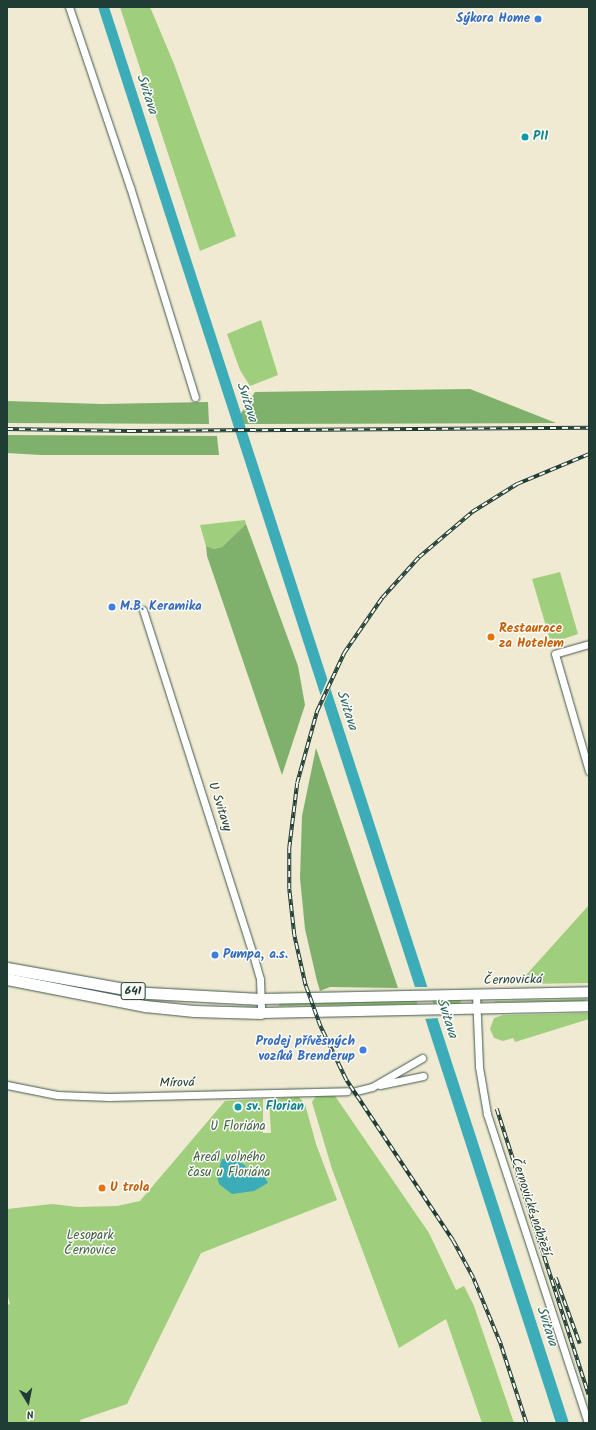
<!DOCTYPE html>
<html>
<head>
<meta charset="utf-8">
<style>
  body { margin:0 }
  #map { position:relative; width:596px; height:1430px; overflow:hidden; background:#efead1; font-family:Kalam,sans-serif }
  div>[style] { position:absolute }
  .green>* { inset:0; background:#9fce7c }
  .forest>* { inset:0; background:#7fb16c }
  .water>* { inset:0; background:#3cacb8 }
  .pier>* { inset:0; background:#efead1 }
  .roads { filter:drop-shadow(0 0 1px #3e574c) drop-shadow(0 0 1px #3e574c) }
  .minor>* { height:7px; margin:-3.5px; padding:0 3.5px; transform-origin:3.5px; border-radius:3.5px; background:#fff }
  .secondary>* { height:10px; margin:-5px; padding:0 5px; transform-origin:5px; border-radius:5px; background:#fff }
  .trunk>* { height:11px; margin:-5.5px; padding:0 5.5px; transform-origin:5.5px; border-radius:5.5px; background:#fff }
  .rail>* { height:3.5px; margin-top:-1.75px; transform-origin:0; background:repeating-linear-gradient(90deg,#fdfcf7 0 6px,#1f3d34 0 12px); box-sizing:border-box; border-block:1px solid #1f3d34 }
  .dots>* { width:11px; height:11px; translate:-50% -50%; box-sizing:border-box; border:2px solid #fdfcf7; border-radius:50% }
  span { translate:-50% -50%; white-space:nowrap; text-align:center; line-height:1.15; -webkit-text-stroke:3px #fdfcf7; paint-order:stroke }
  .shield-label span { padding:1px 3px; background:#fdfcf7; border:1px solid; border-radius:3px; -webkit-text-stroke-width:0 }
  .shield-label { font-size:12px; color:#1f3d34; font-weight:700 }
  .shop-label { font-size:13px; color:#366cbe; font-weight:700 }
  .right { translate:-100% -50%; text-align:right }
  .left { translate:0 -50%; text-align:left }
  .culture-label { font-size:13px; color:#0d838f; font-weight:700 }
  .food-label { font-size:13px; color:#c56008; font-weight:700 }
  .street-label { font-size:13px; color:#1f3d34 }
  .park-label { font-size:13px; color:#3f6146 }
  .water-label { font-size:14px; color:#296462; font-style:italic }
  .frame { position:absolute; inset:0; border:8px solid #1f3d34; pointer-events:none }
  .north { position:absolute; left:8px; top:1382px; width:40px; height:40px; -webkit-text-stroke:3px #fdfcf7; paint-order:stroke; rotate:170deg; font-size:11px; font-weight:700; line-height:16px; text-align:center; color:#1f3d34 }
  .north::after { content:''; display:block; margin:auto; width:14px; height:18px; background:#1f3d34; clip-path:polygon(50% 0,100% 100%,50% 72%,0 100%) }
</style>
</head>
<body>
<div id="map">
  <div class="green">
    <div style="clip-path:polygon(120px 7px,150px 7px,174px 64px,236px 236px,200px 251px)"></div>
    <div style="clip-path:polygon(261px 320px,278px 375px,250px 386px,240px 370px,227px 334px)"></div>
    <div style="clip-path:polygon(245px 520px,246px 524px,222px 547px,214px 549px,206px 546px,200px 525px)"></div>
    <div style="clip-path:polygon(560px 572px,578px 634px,551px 643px,532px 579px)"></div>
    <div style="clip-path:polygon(589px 905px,589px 983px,518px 984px)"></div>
    <div style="clip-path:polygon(460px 999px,461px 1002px,458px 1004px,279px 1006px,280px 1002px)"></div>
    <div style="clip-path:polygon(589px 999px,583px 1001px,494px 1002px,495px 1001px)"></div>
    <div style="clip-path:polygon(589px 1013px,589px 1019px,515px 1042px,513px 1038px,503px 1041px,494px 1038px,490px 1029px,494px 1018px,503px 1015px)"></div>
    <div style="clip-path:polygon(316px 1096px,335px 1096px,429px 1233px,456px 1290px,464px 1286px,474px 1306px,514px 1423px,482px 1423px,446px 1319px,399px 1348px,332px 1169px,312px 1102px)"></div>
    <div style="clip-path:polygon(299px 1097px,305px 1104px,316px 1144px,337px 1200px,201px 1253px,127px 1404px,80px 1420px,81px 1423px,7px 1423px,7px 1305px,10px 1304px,7px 1293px,7px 1209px,52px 1204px,78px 1207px,117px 1206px,140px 1201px,225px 1101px,263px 1099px,263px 1133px,271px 1133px,269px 1099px)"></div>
  </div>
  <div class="forest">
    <div style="clip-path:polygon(470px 389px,556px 423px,243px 424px,240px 415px,255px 392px)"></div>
    <div style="clip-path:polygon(7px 401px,102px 404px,208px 402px,209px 424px,7px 423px)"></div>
    <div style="clip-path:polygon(7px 435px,217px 436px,219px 455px,41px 455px,7px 453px)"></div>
    <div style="clip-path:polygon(246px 524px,298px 666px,305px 705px,282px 775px,207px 556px,206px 546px,214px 549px,222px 547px)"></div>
    <div style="clip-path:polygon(316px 748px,398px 988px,330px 987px,320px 991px,317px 981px,305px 929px,300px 878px,302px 816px)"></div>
  </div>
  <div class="water">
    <div style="clip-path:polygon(98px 7px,109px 7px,569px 1423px,556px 1423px)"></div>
    <div style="clip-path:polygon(222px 1159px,231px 1159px,243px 1164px,255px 1175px,264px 1176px,268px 1183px,254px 1191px,232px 1194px,219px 1184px,217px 1176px)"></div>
  </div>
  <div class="pier">
    <div style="clip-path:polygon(329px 676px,332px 685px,322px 708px,319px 699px)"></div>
    <div style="clip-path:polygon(412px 987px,428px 987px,438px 1018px,423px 1019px)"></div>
  </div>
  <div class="roads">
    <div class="minor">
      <div style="left:69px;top:7px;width:190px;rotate:71.3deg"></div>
      <div style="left:130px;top:187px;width:220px;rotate:72.8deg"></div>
      <div style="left:143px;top:610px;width:358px;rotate:72.3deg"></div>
      <div style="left:252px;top:951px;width:29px;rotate:74deg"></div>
      <div style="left:260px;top:979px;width:34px;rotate:88deg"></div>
      <div style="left:589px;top:644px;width:35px;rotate:164deg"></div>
      <div style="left:555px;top:654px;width:122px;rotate:73.8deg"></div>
      <div style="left:476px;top:994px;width:73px;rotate:87.6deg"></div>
      <div style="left:479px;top:1067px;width:48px;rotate:80.3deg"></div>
      <div style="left:487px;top:1114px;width:325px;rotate:71.9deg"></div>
      <div style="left:7px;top:1085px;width:51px;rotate:11.3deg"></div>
      <div style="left:57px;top:1095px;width:52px;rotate:2.2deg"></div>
      <div style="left:109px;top:1097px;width:238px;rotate:-1.4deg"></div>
      <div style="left:380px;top:1085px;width:44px;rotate:-11.8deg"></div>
      <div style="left:356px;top:1091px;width:16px;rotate:-14deg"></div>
      <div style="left:372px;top:1087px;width:58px;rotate:-30.1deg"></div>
    </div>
    <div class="secondary">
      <div style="left:261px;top:999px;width:328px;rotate:-1.2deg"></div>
      <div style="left:261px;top:1013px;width:328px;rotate:-1.2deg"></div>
    </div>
    <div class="trunk">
      <div style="left:7px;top:968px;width:143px;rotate:10.1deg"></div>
      <div style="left:148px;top:993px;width:113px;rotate:3deg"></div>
      <div style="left:7px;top:979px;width:141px;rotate:11.1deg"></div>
      <div style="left:145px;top:1006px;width:49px;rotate:5.8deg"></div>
      <div style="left:194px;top:1011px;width:67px;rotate:1.7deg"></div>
    </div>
  </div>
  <div class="rail">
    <div style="left:7px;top:429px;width:123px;rotate:0.9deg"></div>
    <div style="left:130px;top:431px;width:459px;rotate:-0.4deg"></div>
    <div style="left:497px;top:1109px;width:300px;rotate:72.2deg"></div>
    <div style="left:556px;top:1278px;width:70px;rotate:70deg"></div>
    <div style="left:526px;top:1423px;width:84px;rotate:-108deg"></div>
    <div style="left:500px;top:1343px;width:70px;rotate:-112.6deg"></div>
    <div style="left:473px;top:1278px;width:42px;rotate:-118.4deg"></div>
    <div style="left:453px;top:1241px;width:193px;rotate:-123.6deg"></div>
    <div style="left:346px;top:1080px;width:60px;rotate:-115.7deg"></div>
    <div style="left:320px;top:1026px;width:45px;rotate:-109.7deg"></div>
    <div style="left:305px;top:984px;width:50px;rotate:-102.7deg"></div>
    <div style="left:294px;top:935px;width:46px;rotate:-96.2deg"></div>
    <div style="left:289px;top:889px;width:41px;rotate:-90deg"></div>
    <div style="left:289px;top:848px;width:65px;rotate:-83deg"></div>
    <div style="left:297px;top:783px;width:75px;rotate:-74.5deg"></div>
    <div style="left:317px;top:711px;width:64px;rotate:-65deg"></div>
    <div style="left:344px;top:653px;width:67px;rotate:-55.4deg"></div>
    <div style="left:382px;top:598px;width:55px;rotate:-47.9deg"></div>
    <div style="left:419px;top:557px;width:70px;rotate:-40.3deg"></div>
    <div style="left:472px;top:512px;width:53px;rotate:-31.9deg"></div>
    <div style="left:517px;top:484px;width:78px;rotate:-22.6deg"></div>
  </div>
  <div class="dots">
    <div style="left:538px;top:19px;background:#3f7fe0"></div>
    <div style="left:525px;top:137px;background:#0f9aa8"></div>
    <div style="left:112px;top:607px;background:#3f7fe0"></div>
    <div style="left:491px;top:637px;background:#e8710a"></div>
    <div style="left:215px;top:955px;background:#3f7fe0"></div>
    <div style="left:363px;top:1050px;background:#3f7fe0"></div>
    <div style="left:238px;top:1107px;background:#0f9aa8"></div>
    <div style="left:102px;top:1188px;background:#e8710a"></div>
  </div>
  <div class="shield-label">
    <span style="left:133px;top:991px">641</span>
  </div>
  <div class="shop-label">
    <span class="right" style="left:530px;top:19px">Sýkora Home</span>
    <span class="left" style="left:120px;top:607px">M.B. Keramika</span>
    <span class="left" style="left:223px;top:955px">Pumpa, a.s.</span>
    <span class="right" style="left:355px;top:1050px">Prodej přívěsných<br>vozíků Brenderup</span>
  </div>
  <div class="culture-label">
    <span class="left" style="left:533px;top:137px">PI1</span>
    <span class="left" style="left:246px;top:1107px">sv. Florian</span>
  </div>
  <div class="food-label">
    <span class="left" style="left:499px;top:637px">Restaurace<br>za Hotelem</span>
    <span class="left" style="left:110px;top:1188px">U trola</span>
  </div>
  <div class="street-label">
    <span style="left:219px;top:807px;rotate:72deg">U Svitavy</span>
    <span style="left:513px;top:981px;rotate:-1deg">Černovická</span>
    <span style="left:177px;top:1084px;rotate:-1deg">Mírová</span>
    <span style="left:530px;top:1207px;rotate:72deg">Černovické nábřeží</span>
  </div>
  <div class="park-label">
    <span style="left:238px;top:1127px">U Floriána</span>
    <span style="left:229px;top:1166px">Areál volného<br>času u Floriána</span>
    <span style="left:90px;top:1244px">Lesopark<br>Černovice</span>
  </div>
  <div class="water-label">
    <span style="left:147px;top:94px;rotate:72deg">Svitava</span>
    <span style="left:247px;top:402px;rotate:72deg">Svitava</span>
    <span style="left:347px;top:710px;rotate:72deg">Svitava</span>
    <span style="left:447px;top:1018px;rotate:72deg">Svitava</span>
    <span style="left:547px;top:1326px;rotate:72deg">Svitava</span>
  </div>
  <div class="frame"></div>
  <div class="north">N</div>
</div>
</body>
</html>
